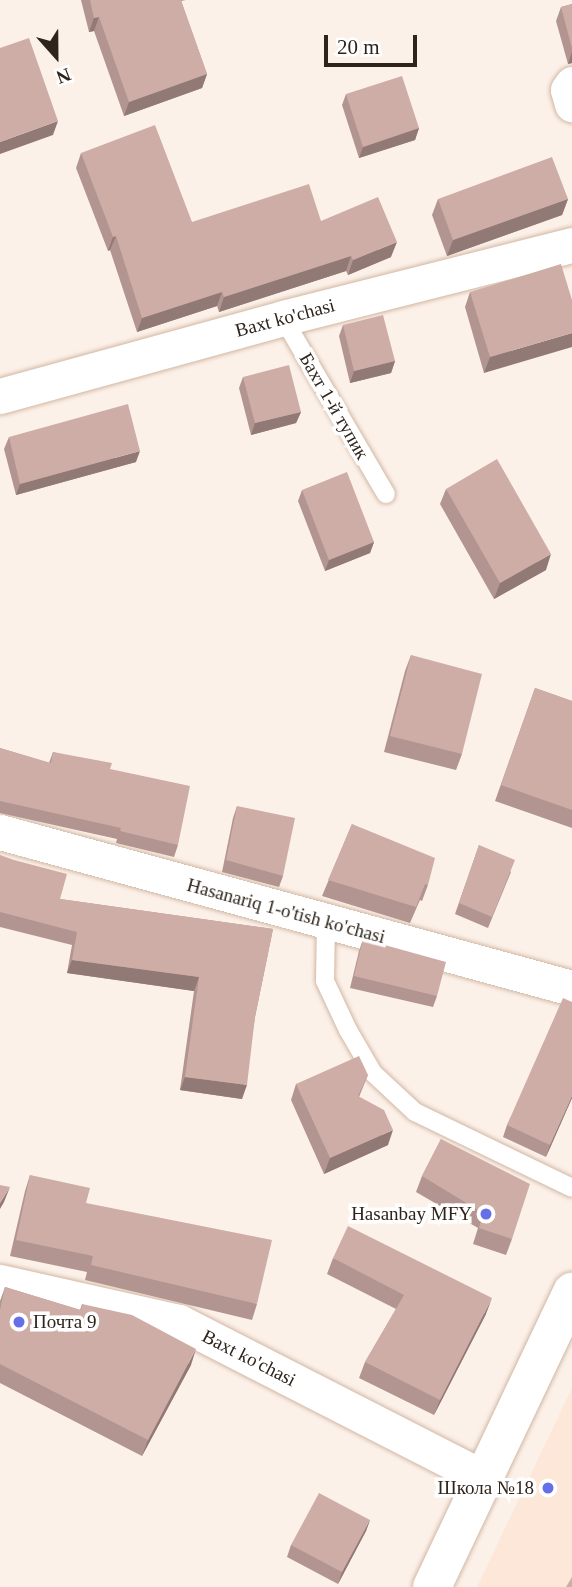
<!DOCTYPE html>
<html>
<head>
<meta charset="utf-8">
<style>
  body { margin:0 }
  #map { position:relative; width:572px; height:1587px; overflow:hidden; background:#fcf1e9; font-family:"Times New Roman",serif }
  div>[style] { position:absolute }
  .built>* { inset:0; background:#fce7d8 }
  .roads { filter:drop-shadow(0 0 2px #d2b7a3) drop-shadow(0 0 2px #d2b7a3) }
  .service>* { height:18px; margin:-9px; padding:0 9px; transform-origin:9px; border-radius:9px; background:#fff }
  .minor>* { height:35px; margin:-17.5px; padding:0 17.5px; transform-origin:17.5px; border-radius:17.5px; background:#fff }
  .tertiary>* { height:38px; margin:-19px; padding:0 19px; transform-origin:19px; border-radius:19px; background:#fff }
  .wall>* { inset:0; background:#b29590 }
  .shaded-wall>* { inset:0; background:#917975 }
  .building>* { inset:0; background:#cfada7 }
  .dots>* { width:19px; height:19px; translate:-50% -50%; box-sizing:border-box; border:4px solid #fff; border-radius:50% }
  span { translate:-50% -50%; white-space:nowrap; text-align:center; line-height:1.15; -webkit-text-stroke:7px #fff; paint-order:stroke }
  .street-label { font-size:19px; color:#2e241c }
  .poi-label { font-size:19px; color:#2e241c }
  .right { translate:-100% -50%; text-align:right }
  .left { translate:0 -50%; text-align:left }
  .north { position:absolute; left:21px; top:21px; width:70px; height:70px; -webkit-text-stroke:5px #fff; paint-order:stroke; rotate:159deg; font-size:19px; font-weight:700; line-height:28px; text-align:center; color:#2e241c }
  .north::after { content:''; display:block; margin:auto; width:24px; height:32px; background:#2e241c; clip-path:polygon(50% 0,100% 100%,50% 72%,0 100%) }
  .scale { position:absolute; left:324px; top:35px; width:93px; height:32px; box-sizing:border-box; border:4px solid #2e241c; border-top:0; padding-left:9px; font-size:21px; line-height:24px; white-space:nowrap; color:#2e241c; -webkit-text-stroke:5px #fff; paint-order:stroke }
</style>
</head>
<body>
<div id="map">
  <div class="built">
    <div style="clip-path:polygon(572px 1388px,572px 1587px,477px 1587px)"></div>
  </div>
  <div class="roads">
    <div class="service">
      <div style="left:283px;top:318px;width:204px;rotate:59.7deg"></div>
      <div style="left:326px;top:923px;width:58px;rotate:91deg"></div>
      <div style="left:325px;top:981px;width:54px;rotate:64.9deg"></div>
      <div style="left:348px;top:1030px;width:50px;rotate:59.8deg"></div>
      <div style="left:373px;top:1073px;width:57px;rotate:42.9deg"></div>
      <div style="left:415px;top:1112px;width:174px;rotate:25.8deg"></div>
    </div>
    <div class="minor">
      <div style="left:572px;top:84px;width:7px;rotate:124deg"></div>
      <div style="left:568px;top:90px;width:15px;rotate:74deg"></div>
      <div style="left:0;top:396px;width:294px;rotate:-15.4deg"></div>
      <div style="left:283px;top:318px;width:298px;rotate:-14.2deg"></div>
      <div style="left:0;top:832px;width:593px;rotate:15.26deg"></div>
      <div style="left:0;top:1282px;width:183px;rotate:12.6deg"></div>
      <div style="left:179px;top:1322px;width:340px;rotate:27.1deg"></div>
    </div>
    <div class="tertiary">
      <div style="left:432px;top:1587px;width:327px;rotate:-64.6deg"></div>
    </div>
  </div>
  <div class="wall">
    <div style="clip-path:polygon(81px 0,186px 0,181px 1px,207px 74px,202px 88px,124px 116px,94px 31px,89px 32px)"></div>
    <div style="clip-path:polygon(572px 4px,572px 63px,568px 64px,556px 21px,561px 7px)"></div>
    <div style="clip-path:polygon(346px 94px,419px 128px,415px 140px,359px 158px,342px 105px)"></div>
    <div style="clip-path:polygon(81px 153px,192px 222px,321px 221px,391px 257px,348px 275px,346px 271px,219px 312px,217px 306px,137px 332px,110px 250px,108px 251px,76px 168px)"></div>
    <div style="clip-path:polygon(438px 199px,568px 199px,562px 215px,447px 256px,432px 215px)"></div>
    <div style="clip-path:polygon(470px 292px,572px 300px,484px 373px,465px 307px)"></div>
    <div style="clip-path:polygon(343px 325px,395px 361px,391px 373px,350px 383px,339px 336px)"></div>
    <div style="clip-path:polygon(243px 377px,301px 412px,296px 423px,251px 435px,239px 388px)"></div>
    <div style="clip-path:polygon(9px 437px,136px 462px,16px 495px,4px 449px)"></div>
    <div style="clip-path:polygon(446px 489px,546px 570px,494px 599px,440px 504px)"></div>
    <div style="clip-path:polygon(302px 490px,374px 542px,370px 553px,325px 571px,298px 501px)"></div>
    <div style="clip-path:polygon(411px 655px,462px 754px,456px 770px,384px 752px,405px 671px)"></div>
    <div style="clip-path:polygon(535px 688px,572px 701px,572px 828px,495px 801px)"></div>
    <div style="clip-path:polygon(0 748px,49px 763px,53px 752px,110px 769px,178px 845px,174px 857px,116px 843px,117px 839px,0 813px)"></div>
    <div style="clip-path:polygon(237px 806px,283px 876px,279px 887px,222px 872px,233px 818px)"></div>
    <div style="clip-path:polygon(352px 824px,428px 885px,422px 901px,420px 900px,410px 923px,322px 896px)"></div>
    <div style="clip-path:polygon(479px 845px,511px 872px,488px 928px,455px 914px)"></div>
    <div style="clip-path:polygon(0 855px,60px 899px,273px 929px,255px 1017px,242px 1099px,180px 1090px,194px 991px,67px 973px,72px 945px,0 927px)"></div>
    <div style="clip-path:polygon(363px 939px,437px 996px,433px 1007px,350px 988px,359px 951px)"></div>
    <div style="clip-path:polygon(572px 1002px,572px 1098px,546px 1157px,503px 1137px,507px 1125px)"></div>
    <div style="clip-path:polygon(368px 1075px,359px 1097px,388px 1145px,324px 1174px,291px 1100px,296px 1084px)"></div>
    <div style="clip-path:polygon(441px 1139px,512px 1239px,506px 1255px,473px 1244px,478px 1228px,416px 1192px,422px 1176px)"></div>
    <div style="clip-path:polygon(30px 1175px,86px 1203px,257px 1304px,252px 1320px,85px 1280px,87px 1272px,10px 1256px,25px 1191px)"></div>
    <div style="clip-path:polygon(333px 1258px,486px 1314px,434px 1415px,359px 1378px,365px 1362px,396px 1309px,327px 1274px)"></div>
    <div style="clip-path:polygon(5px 1287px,80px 1310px,82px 1304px,191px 1365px,142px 1456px,0 1383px,0 1301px)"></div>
    <div style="clip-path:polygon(370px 1520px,366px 1531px,338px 1584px,287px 1557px,291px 1545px)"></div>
  </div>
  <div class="shaded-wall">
    <div style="clip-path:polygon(99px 17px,94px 31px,89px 32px,94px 18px)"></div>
    <div style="clip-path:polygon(572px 52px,572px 63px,568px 64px)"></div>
    <div style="clip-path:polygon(207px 74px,202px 88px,124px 116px,129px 102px)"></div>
    <div style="clip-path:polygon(58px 121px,53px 135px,0 154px,0 142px)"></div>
    <div style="clip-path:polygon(419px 128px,415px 140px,359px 158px,363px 147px)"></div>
    <div style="clip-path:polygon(568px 199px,562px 215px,447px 256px,453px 240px)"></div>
    <div style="clip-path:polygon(116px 236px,110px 250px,108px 251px,113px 237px)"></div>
    <div style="clip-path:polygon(397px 242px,391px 257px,348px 275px,353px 260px)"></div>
    <div style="clip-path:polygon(351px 256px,346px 271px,219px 312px,224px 297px)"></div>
    <div style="clip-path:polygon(222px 292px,217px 306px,137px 332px,142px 318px)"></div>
    <div style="clip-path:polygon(572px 333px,572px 347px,484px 373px,490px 357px)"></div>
    <div style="clip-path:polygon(395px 361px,391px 373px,350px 383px,354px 371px)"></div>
    <div style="clip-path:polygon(301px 412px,296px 423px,251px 435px,255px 423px)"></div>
    <div style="clip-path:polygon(140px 451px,136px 462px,16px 495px,20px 484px)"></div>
    <div style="clip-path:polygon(374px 542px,370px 553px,325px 571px,329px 560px)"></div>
    <div style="clip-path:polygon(551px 554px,546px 570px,494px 599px,500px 583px)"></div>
    <div style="clip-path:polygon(72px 960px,199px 977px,194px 991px,67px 973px)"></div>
    <div style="clip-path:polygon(185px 1077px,247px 1085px,242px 1099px,180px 1090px)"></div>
    <div style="clip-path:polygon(572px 1096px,572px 1098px,546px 1157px,550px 1145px)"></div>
    <div style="clip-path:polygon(393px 1130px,388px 1145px,324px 1174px,330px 1158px)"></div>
    <div style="clip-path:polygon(10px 1187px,4px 1202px,0 1209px,0 1203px)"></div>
    <div style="clip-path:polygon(492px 1298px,486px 1314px,434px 1415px,440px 1400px)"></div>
    <div style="clip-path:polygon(196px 1349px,191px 1365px,142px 1456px,148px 1440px)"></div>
    <div style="clip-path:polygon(370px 1520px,366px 1531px,338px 1584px,342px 1572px)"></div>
  </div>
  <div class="building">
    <div style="clip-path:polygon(90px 0,181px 0,207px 74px,129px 102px,99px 17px,94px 18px)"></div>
    <div style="clip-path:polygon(572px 4px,572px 48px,561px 7px)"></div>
    <div style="clip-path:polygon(29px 38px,58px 121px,0 142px,0 48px)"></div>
    <div style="clip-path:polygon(402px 76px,419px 128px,363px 147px,346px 94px)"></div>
    <div style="clip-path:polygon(155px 125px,192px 222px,309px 184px,321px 221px,378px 197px,397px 242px,353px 260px,351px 256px,224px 297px,222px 292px,142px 318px,116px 236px,113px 237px,81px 153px)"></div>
    <div style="clip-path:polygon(552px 157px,568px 199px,453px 240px,438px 199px)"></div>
    <div style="clip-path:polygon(561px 264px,572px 300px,572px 333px,490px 357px,470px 292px)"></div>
    <div style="clip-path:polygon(383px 315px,395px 361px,354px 371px,343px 325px)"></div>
    <div style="clip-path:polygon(289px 365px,301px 412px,255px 423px,243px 377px)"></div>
    <div style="clip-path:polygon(128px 404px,140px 451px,20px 484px,9px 437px)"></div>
    <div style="clip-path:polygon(497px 459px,551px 554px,500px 583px,446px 489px)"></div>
    <div style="clip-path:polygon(347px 472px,374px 542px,329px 560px,302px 490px)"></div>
    <div style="clip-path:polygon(411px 655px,482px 674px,462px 754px,390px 736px)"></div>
    <div style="clip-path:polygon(535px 688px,572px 701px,572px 810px,501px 785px)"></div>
    <div style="clip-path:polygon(0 748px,51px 763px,53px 752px,112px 763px,110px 769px,190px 786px,178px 845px,120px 831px,121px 828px,0 801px)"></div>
    <div style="clip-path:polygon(237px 806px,295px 818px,283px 876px,226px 860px)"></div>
    <div style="clip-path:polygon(352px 824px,435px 858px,428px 885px,425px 884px,416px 907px,328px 880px)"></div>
    <div style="clip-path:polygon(479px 845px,515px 860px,492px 917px,459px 903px)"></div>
    <div style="clip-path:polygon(0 855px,14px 860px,67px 874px,60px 899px,273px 929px,255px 1017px,247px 1085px,185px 1077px,199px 977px,72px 960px,77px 932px,0 912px)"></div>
    <div style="clip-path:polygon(363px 939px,446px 962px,437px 996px,354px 976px)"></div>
    <div style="clip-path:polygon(563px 998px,572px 1002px,572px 1096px,550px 1145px,507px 1125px)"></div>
    <div style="clip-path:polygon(359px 1056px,368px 1075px,358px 1096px,384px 1110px,393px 1130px,330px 1158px,296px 1084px)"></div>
    <div style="clip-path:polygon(441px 1139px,530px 1184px,512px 1239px,479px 1228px,483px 1213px,422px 1176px)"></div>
    <div style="clip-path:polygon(30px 1175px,90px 1188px,86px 1203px,272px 1240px,257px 1304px,91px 1265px,93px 1256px,16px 1240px)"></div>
    <div style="clip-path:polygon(0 1185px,10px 1187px,0 1203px)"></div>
    <div style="clip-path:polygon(348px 1226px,492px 1298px,440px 1400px,365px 1362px,404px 1295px,333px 1258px)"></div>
    <div style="clip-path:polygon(5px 1287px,81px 1310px,82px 1304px,132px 1315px,196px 1349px,148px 1440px,0 1364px,0 1310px)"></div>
    <div style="clip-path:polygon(319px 1493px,370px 1520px,342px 1572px,291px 1545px)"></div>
    <div style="clip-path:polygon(572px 1577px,572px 1587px,566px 1587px)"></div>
  </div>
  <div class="dots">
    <div style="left:486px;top:1214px;background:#646fe8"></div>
    <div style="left:19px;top:1322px;background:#646fe8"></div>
    <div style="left:548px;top:1488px;background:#646fe8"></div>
  </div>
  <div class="street-label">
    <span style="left:285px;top:318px;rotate:-15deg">Baxt ko'chasi</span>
    <span style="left:334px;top:406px;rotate:60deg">Бахт 1-й тупик</span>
    <span style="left:286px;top:911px;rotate:15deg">Hasanariq 1-o'tish ko'chasi</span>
    <span style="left:249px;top:1358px;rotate:27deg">Baxt ko'chasi</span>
  </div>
  <div class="poi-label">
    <span class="right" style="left:472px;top:1214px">Hasanbay MFY</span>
    <span class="left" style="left:33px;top:1322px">Почта 9</span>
    <span class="right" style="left:534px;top:1488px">Школа №18</span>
  </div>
  <div class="north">N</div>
  <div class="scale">20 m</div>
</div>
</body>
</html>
